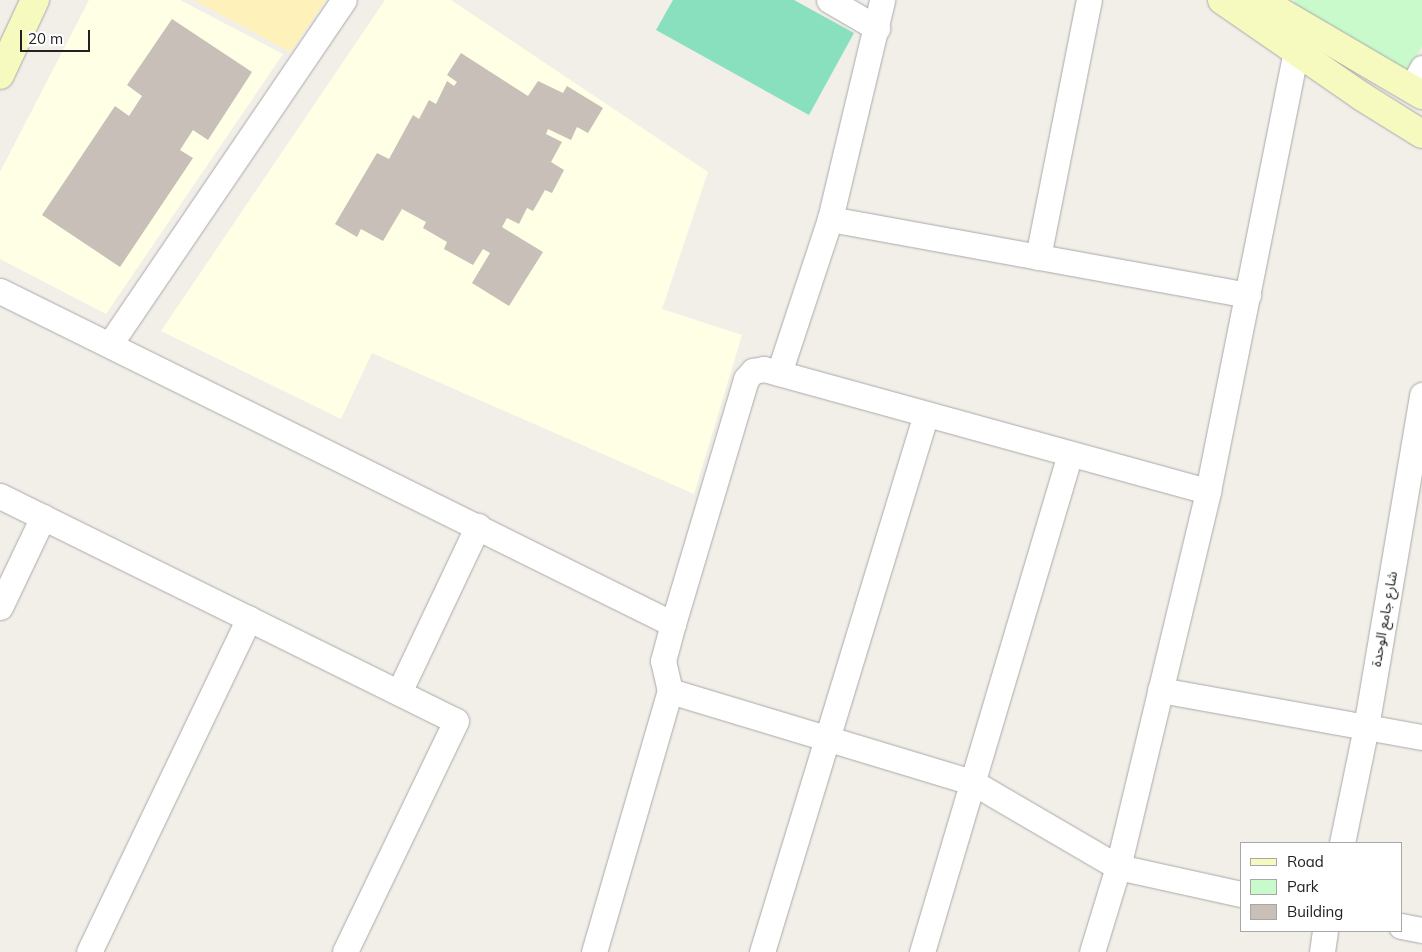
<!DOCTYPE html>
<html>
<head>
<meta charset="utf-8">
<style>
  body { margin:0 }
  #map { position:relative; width:1422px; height:952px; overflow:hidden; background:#f2efe9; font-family:Mulish,"Noto Sans Arabic",sans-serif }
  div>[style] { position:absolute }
  .education>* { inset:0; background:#ffffe5 }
  .sand>* { inset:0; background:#fff1ba }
  .park>* { inset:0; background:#c8facc }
  .pitch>* { inset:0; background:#88e0be }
  .building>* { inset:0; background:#c7bfb8 }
  .roads { filter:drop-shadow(0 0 1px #a9a9a9) drop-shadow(0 0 1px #a9a9a9) }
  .street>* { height:25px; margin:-12.5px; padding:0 12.5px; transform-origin:12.5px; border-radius:12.5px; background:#fff }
  .secondary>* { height:28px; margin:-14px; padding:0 14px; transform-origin:14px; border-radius:14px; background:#f7fabf }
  span { translate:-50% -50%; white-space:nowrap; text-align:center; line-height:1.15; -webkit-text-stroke:4px #fff; paint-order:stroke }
  .street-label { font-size:14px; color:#222 }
  .legend { position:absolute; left:1240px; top:842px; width:162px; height:90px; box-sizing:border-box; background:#fff; border:1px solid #a7a7a7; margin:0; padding:6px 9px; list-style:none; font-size:15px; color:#222 }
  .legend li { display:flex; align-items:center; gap:10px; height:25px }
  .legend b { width:25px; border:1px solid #a7a7a7 }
  .scale { position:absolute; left:20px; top:30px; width:70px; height:22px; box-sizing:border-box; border:2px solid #222; border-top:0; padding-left:6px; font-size:15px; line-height:18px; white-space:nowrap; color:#222; -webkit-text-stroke:4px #fff; paint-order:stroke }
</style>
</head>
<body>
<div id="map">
  <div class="education">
    <div style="clip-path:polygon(89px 0,180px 0,283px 54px,106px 314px,0 259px,0 172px)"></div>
    <div style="clip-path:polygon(385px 0,451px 0,708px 172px,662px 309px,742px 335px,694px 494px,372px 353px,341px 419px,161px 331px)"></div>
  </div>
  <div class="sand">
    <div style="clip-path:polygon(194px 0,326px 0,290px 52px)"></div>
  </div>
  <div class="park">
    <div style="clip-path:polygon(1295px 0,1422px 0,1422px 46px,1407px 76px,1291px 8px)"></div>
  </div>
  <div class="pitch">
    <div style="clip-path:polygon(673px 0,794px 0,854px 33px,809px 115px,656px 30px)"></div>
  </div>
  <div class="building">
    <div style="clip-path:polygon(172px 19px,252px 72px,208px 140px,193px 130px,180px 150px,193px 158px,120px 267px,42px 215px,115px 106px,129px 116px,142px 96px,127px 85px)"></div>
    <div style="clip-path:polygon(461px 53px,528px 96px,538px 81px,563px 93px,567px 86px,603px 108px,588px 133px,577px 127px,571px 140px,548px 129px,546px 134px,562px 142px,551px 162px,564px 170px,552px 193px,545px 190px,533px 211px,527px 208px,519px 224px,507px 218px,502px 227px,543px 252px,509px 306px,472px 283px,490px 253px,483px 249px,473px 265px,444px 249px,447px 242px,423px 228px,426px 222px,402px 209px,383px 241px,361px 229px,357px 237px,335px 224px,377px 153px,389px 159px,413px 115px,419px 119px,429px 100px,436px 104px,447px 81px,454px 86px,457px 82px,447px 75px)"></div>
  </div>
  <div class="roads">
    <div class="street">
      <div style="left:829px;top:0;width:56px;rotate:30.3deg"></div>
      <div style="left:1411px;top:89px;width:24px;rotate:-62deg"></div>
      <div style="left:830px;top:219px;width:425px;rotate:10.3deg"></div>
      <div style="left:1038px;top:257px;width:262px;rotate:-78.8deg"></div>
      <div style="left:0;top:291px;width:751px;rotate:26.33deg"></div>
      <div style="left:110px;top:344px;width:416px;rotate:-55.8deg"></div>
      <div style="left:779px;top:373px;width:162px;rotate:-71.7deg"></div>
      <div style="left:830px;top:219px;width:225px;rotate:-76.6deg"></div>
      <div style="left:0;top:496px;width:508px;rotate:26.26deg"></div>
      <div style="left:456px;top:721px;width:256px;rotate:115.7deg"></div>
      <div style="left:0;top:607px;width:100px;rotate:-64.5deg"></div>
      <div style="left:1160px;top:690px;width:266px;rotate:10.2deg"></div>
      <div style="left:670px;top:691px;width:318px;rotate:16.8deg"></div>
      <div style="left:974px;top:783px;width:167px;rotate:30.3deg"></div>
      <div style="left:1118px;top:867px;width:126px;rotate:12.4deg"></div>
      <div style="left:399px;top:692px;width:184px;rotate:-64.6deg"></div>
      <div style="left:1342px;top:843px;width:118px;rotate:-78.3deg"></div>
      <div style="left:1366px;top:727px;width:337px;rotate:-80.4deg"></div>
      <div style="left:1401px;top:926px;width:21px;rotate:11deg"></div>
      <div style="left:89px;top:952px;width:370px;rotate:-64.4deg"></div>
      <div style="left:594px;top:952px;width:272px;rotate:-73.8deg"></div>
      <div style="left:670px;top:691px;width:31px;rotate:-103deg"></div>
      <div style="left:663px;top:661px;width:38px;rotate:-75deg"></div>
      <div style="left:673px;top:624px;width:256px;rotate:-73.4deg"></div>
      <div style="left:746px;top:379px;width:11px;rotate:-49deg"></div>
      <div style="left:753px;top:371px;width:11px;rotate:-10deg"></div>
      <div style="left:764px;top:369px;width:460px;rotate:15.4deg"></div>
      <div style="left:762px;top:952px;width:562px;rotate:-73.05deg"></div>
      <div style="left:922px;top:952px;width:520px;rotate:-73.45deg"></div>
      <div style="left:1092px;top:952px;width:89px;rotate:-73deg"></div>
      <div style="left:1118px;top:867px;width:387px;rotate:-76.5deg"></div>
      <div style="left:1208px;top:491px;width:450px;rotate:-78.7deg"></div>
      <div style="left:1322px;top:952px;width:21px;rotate:-82deg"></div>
    </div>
    <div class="secondary">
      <div style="left:1222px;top:0;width:169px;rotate:34.6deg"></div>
      <div style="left:1361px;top:96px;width:72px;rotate:31.9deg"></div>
      <div style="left:1260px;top:0;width:188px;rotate:30.4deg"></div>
      <div style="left:0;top:75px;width:83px;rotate:-65deg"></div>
    </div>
  </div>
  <div class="street-label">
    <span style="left:1384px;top:619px;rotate:-80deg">شارع جامع الوحدة</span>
  </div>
  <ul class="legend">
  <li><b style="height:6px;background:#f7fabf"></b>Road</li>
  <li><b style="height:14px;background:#c8facc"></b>Park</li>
  <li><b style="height:14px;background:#c7bfb8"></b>Building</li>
  </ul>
  <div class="scale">20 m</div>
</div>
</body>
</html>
